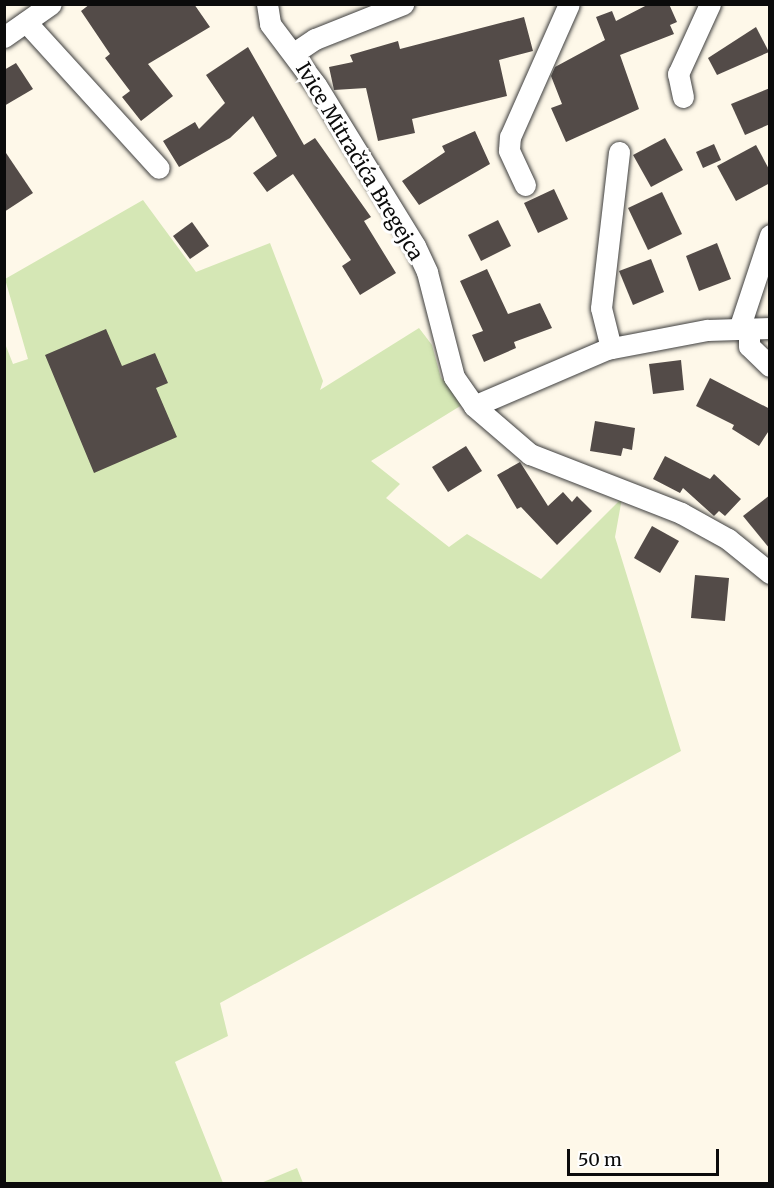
<!DOCTYPE html>
<html>
<head>
<meta charset="utf-8">
<style>
  body { margin:0 }
  #map { position:relative; width:774px; height:1188px; overflow:hidden; background:#fef8e9; font-family:Merriweather,serif }
  div>[style] { position:absolute }
  .green>* { inset:0; background:#d5e7b5 }
  .building>* { inset:0; background:#534b48 }
  .roads { filter:drop-shadow(0 0 2px #3e3e3e) drop-shadow(0 0 2px #3e3e3e) }
  .street>* { height:21px; margin:-10.5px; padding:0 10.5px; transform-origin:10.5px; border-radius:10.5px; background:#fff }
  span { translate:-50% -50%; white-space:nowrap; text-align:center; line-height:1.15; -webkit-text-stroke:6px #fff; paint-order:stroke }
  .street-label { font-size:20px; color:#0b0b0b }
  .frame { position:absolute; inset:0; border:6px solid #0b0b0b; pointer-events:none }
  .scale { position:absolute; left:567px; top:1149px; width:152px; height:27px; box-sizing:border-box; border:3px solid #0b0b0b; border-top:0; padding-left:8px; font-size:18px; line-height:21px; white-space:nowrap; color:#0b0b0b; -webkit-text-stroke:4px #fff; paint-order:stroke }
</style>
</head>
<body>
<div id="map">
  <div class="green">
    <div style="clip-path:polygon(143px 200px,196px 272px,270px 243px,323px 381px,320px 390px,419px 328px,432px 345px,441px 378px,470px 400px,371px 461px,400px 484px,386px 498px,449px 547px,467px 534px,541px 579px,622px 498px,615px 537px,681px 751px,220px 1003px,228px 1036px,175px 1062px,223px 1183px,5px 1183px,4px 341px,13px 364px,28px 359px,5px 279px)"></div>
    <div style="clip-path:polygon(297px 1168px,303px 1183px,261px 1183px)"></div>
  </div>
  <div class="building">
    <div style="clip-path:polygon(90px 4px,194px 4px,210px 27px,148px 64px,173px 96px,141px 121px,122px 97px,130px 91px,105px 58px,110px 54px,81px 11px)"></div>
    <div style="clip-path:polygon(649px 4px,669px 4px,677px 22px,670px 25px,674px 34px,620px 55px,639px 109px,566px 142px,551px 108px,562px 104px,551px 76px,555px 67px,605px 40px,596px 17px,612px 11px,616px 21px)"></div>
    <div style="clip-path:polygon(524px 17px,533px 51px,499px 60px,507px 96px,412px 119px,415px 133px,378px 141px,366px 88px,334px 90px,329px 67px,353px 62px,350px 55px,398px 41px,400px 49px)"></div>
    <div style="clip-path:polygon(756px 27px,769px 52px,717px 75px,708px 58px)"></div>
    <div style="clip-path:polygon(248px 47px,304px 145px,315px 138px,371px 217px,364px 221px,396px 273px,360px 295px,342px 266px,351px 260px,293px 174px,267px 192px,253px 173px,277px 156px,253px 116px,230px 138px,179px 167px,163px 141px,195px 122px,199px 129px,225px 103px,206px 75px)"></div>
    <div style="clip-path:polygon(16px 63px,33px 89px,4px 106px,4px 70px)"></div>
    <div style="clip-path:polygon(770px 88px,770px 124px,745px 135px,731px 104px)"></div>
    <div style="clip-path:polygon(475px 131px,490px 164px,419px 205px,402px 181px,445px 152px,442px 146px)"></div>
    <div style="clip-path:polygon(665px 138px,683px 170px,651px 187px,633px 155px)"></div>
    <div style="clip-path:polygon(714px 144px,721px 160px,703px 168px,696px 152px)"></div>
    <div style="clip-path:polygon(756px 145px,770px 171px,770px 183px,736px 201px,717px 166px)"></div>
    <div style="clip-path:polygon(4px 150px,33px 193px,4px 212px)"></div>
    <div style="clip-path:polygon(554px 189px,568px 219px,538px 233px,524px 203px)"></div>
    <div style="clip-path:polygon(662px 192px,682px 234px,648px 250px,628px 208px)"></div>
    <div style="clip-path:polygon(498px 220px,511px 246px,481px 261px,468px 235px)"></div>
    <div style="clip-path:polygon(192px 222px,209px 246px,190px 259px,173px 236px)"></div>
    <div style="clip-path:polygon(717px 243px,731px 279px,699px 291px,686px 256px)"></div>
    <div style="clip-path:polygon(651px 259px,664px 292px,633px 305px,619px 271px)"></div>
    <div style="clip-path:polygon(487px 269px,508px 314px,540px 303px,552px 328px,514px 342px,516px 348px,484px 362px,472px 335px,483px 331px,460px 281px)"></div>
    <div style="clip-path:polygon(106px 329px,122px 366px,155px 353px,168px 383px,156px 388px,177px 437px,94px 473px,45px 355px)"></div>
    <div style="clip-path:polygon(681px 360px,684px 390px,653px 394px,649px 364px)"></div>
    <div style="clip-path:polygon(710px 378px,770px 409px,770px 429px,759px 446px,732px 429px,734px 425px,696px 406px)"></div>
    <div style="clip-path:polygon(595px 421px,635px 428px,632px 450px,623px 448px,621px 456px,590px 451px)"></div>
    <div style="clip-path:polygon(466px 446px,482px 471px,448px 492px,432px 467px)"></div>
    <div style="clip-path:polygon(665px 456px,710px 479px,714px 474px,741px 499px,725px 516px,719px 511px,714px 516px,683px 488px,680px 493px,653px 479px)"></div>
    <div style="clip-path:polygon(520px 462px,548px 506px,563px 492px,572px 502px,577px 496px,592px 511px,557px 545px,521px 507px,517px 509px,497px 475px)"></div>
    <div style="clip-path:polygon(770px 495px,770px 549px,743px 516px)"></div>
    <div style="clip-path:polygon(652px 526px,679px 541px,660px 573px,634px 558px)"></div>
    <div style="clip-path:polygon(695px 575px,729px 578px,725px 621px,691px 618px)"></div>
  </div>
  <div class="roads">
    <div class="street">
      <div style="left:267px;top:4px;width:20px;rotate:81deg"></div>
      <div style="left:270px;top:24px;width:76px;rotate:53deg"></div>
      <div style="left:316px;top:85px;width:189px;rotate:58.4deg"></div>
      <div style="left:415px;top:246px;width:29px;rotate:65deg"></div>
      <div style="left:427px;top:272px;width:108px;rotate:75.6deg"></div>
      <div style="left:454px;top:377px;width:35px;rotate:55deg"></div>
      <div style="left:474px;top:406px;width:74px;rotate:40.6deg"></div>
      <div style="left:530px;top:454px;width:162px;rotate:21.3deg"></div>
      <div style="left:681px;top:513px;width:54px;rotate:29deg"></div>
      <div style="left:728px;top:539px;width:54px;rotate:39deg"></div>
      <div style="left:26px;top:22px;width:197px;rotate:47.7deg"></div>
      <div style="left:4px;top:37px;width:57px;rotate:-35.1deg"></div>
      <div style="left:294px;top:53px;width:25px;rotate:-34deg"></div>
      <div style="left:315px;top:39px;width:95px;rotate:-21.7deg"></div>
      <div style="left:683px;top:97px;width:24px;rotate:-102deg"></div>
      <div style="left:678px;top:74px;width:77px;rotate:-65.4deg"></div>
      <div style="left:525px;top:185px;width:38px;rotate:-115deg"></div>
      <div style="left:509px;top:150px;width:13px;rotate:-86deg"></div>
      <div style="left:510px;top:137px;width:145px;rotate:-66.1deg"></div>
      <div style="left:739px;top:329px;width:99px;rotate:-71.7deg"></div>
      <div style="left:749px;top:329px;width:17px;rotate:90deg"></div>
      <div style="left:749px;top:346px;width:29px;rotate:44deg"></div>
      <div style="left:611px;top:348px;width:41px;rotate:-104deg"></div>
      <div style="left:601px;top:308px;width:157px;rotate:-83.4deg"></div>
      <div style="left:474px;top:406px;width:145px;rotate:-23.2deg"></div>
      <div style="left:607px;top:349px;width:102px;rotate:-10.8deg"></div>
      <div style="left:707px;top:330px;width:63px;rotate:-1.8deg"></div>
    </div>
  </div>
  <div class="street-label">
    <span style="left:360px;top:161px;rotate:59deg">Ivice Mitračića Bregejca</span>
  </div>
  <div class="frame"></div>
  <div class="scale">50 m</div>
</div>
</body>
</html>
